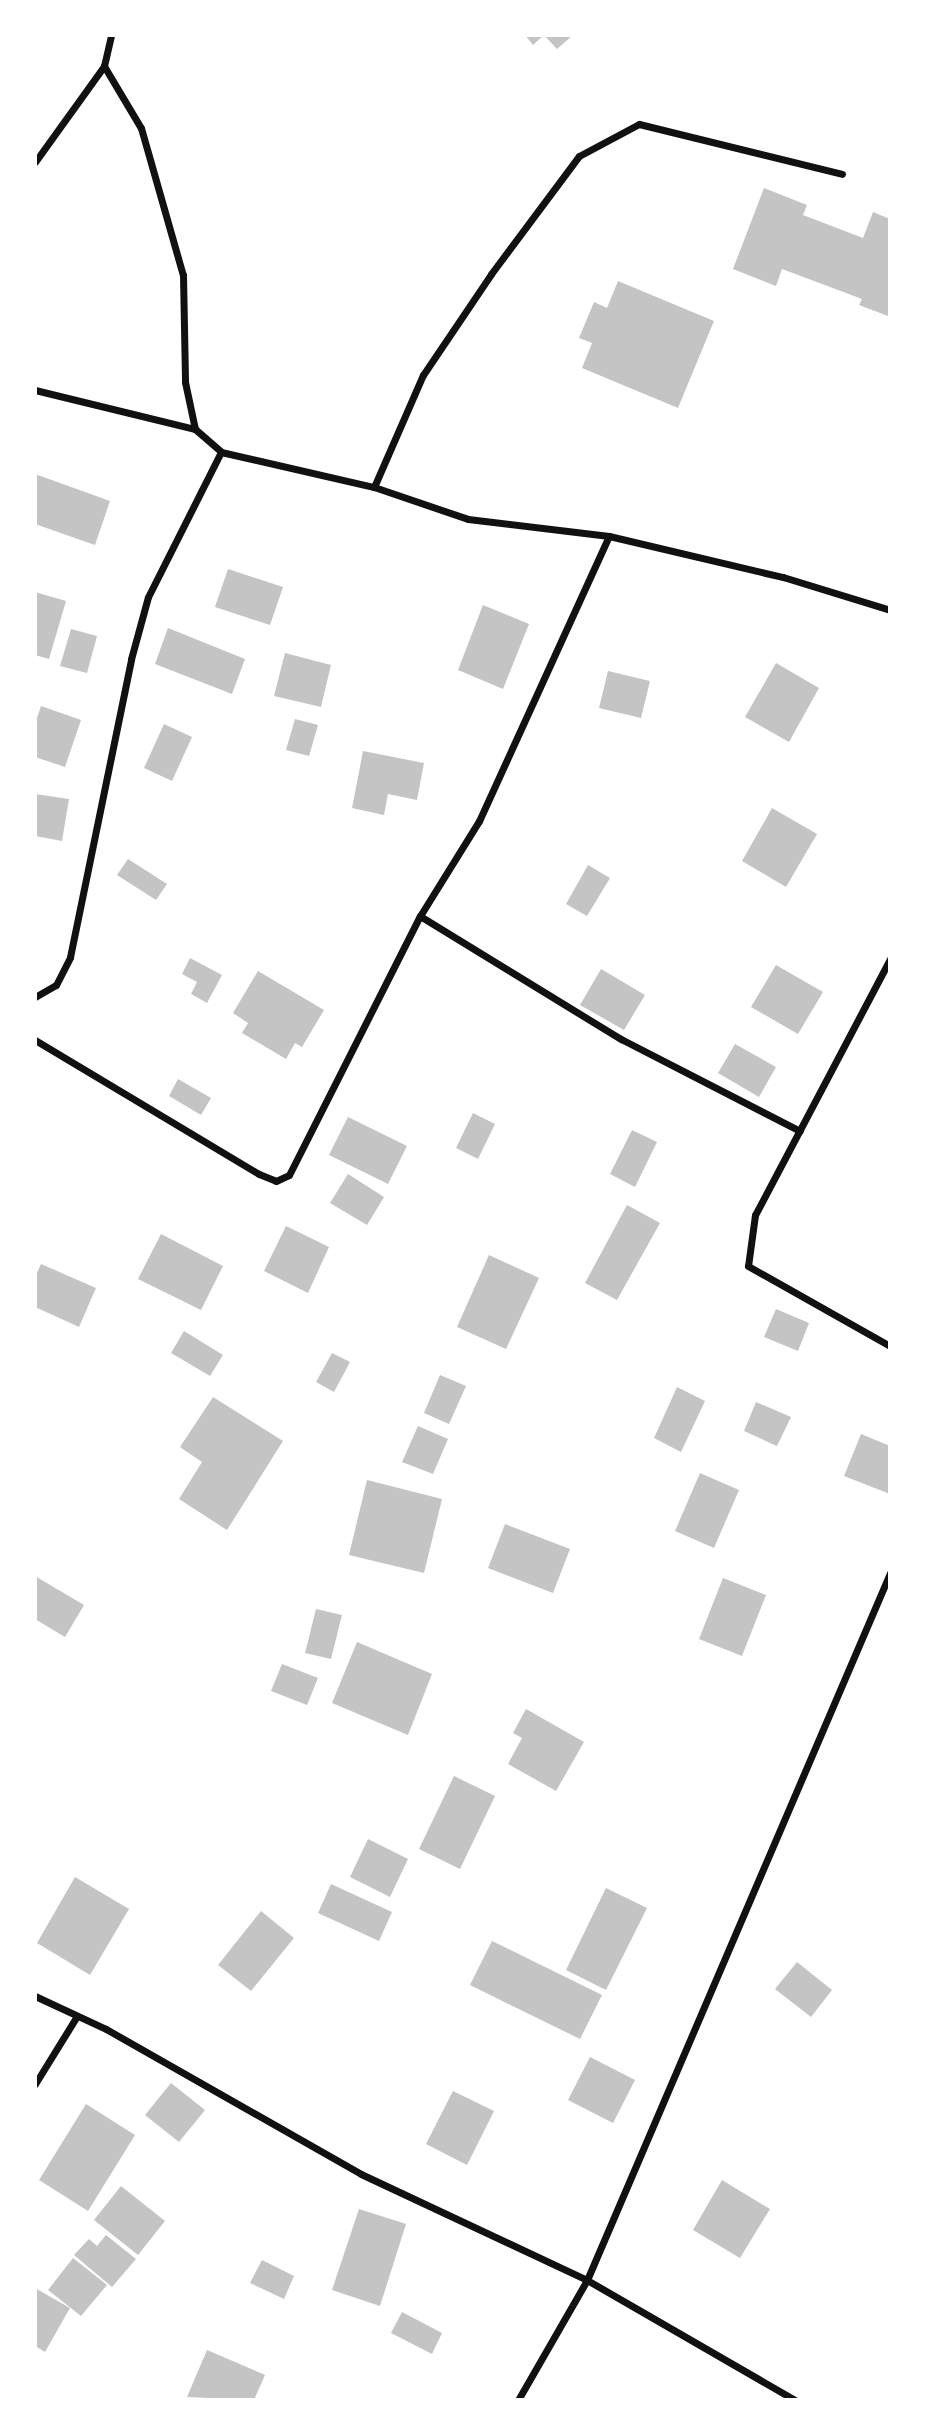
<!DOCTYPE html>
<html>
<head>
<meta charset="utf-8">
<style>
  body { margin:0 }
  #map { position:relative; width:925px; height:2435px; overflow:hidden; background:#fff; font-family:"Roboto Condensed",sans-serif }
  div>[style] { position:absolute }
  .building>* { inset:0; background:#c4c4c4 }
  .minor>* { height:7px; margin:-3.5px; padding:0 3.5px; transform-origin:3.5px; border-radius:3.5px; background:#111 }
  span { translate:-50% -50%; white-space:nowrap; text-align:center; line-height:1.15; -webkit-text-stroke:7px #fff; paint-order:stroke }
  .frame { position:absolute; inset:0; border:37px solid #fff; pointer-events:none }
</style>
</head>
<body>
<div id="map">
  <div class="building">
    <div style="clip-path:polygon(525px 35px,573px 35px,557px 49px,544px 35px,533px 45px)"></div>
    <div style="clip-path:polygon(764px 188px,807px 205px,803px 215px,863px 238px,873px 212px,890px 219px,888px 316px,859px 305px,862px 299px,782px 269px,776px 286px,733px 269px)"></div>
    <div style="clip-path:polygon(618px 281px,714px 321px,678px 408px,582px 368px,592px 343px,579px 338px,594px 302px,607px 308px)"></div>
    <div style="clip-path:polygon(35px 474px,110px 501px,95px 545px,35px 524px)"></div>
    <div style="clip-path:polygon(228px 569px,283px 587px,270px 625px,215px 607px)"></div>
    <div style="clip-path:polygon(35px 592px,66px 601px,49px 659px,35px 655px)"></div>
    <div style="clip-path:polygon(483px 605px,529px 624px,503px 689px,458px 670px)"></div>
    <div style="clip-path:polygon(168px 628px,245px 659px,232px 694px,155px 664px)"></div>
    <div style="clip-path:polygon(71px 629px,97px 636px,87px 673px,60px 666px)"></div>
    <div style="clip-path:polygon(285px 653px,331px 665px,321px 707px,274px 696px)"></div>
    <div style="clip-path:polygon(776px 663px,819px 688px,789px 742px,745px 717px)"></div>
    <div style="clip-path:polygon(608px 671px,650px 681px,641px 718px,599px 708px)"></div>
    <div style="clip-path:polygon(41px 706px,81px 720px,65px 767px,35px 757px,35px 724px)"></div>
    <div style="clip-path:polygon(295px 719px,318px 725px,309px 756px,286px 750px)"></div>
    <div style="clip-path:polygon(164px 724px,192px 737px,172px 781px,144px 768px)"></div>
    <div style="clip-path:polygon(363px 751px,424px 763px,417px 800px,388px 794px,384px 815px,352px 808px)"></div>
    <div style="clip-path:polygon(35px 794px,69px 799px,62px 841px,35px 836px)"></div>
    <div style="clip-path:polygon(772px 808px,817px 834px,786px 887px,742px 861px)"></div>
    <div style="clip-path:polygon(128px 859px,167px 884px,156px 900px,117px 875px)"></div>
    <div style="clip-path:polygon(588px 865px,610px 878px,587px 916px,566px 904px)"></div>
    <div style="clip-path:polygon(190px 958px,222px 975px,207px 1003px,191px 994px,197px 982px,182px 974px)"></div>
    <div style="clip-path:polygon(776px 965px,823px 992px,798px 1034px,751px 1007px)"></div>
    <div style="clip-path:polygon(601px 969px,645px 995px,624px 1030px,580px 1005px)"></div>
    <div style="clip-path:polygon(258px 971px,324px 1010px,302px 1047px,295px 1043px,286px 1059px,242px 1033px,248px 1023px,233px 1013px)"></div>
    <div style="clip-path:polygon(735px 1044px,776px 1067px,759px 1097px,718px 1073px)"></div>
    <div style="clip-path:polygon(178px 1079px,211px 1098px,201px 1115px,169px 1096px)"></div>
    <div style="clip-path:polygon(473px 1113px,495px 1124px,478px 1159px,456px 1148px)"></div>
    <div style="clip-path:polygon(348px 1117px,407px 1146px,388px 1184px,329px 1155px)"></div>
    <div style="clip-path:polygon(632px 1130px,657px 1142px,635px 1187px,610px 1174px)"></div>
    <div style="clip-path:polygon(348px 1174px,384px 1197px,367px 1225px,330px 1203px)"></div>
    <div style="clip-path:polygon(627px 1205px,660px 1223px,617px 1300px,585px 1283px)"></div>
    <div style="clip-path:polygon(286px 1226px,329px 1247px,308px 1293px,264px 1271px)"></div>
    <div style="clip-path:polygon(161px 1234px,223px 1266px,201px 1310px,138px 1279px)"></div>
    <div style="clip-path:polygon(489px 1255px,539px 1278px,506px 1349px,457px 1327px)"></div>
    <div style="clip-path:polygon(41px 1264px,96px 1288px,79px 1327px,35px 1307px,35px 1277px)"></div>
    <div style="clip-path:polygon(776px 1309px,809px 1323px,798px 1351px,764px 1337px)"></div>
    <div style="clip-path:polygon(184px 1331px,223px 1355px,210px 1376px,171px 1353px)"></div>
    <div style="clip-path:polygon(332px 1353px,350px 1362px,334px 1392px,316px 1382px)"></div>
    <div style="clip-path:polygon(440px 1375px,466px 1386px,449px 1424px,424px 1413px)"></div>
    <div style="clip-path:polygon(677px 1387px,705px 1401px,681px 1452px,654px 1438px)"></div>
    <div style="clip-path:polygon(213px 1397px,283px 1441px,227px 1530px,179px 1499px,202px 1462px,180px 1447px)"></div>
    <div style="clip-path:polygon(756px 1402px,791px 1417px,777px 1446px,744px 1431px)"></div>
    <div style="clip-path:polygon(418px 1426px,448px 1439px,433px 1474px,402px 1462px)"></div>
    <div style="clip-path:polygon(861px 1434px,890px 1446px,890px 1494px,844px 1476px)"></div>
    <div style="clip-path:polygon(700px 1473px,739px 1490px,714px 1548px,675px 1531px)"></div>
    <div style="clip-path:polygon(367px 1480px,442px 1499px,424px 1573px,349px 1555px)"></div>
    <div style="clip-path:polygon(505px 1524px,570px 1549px,553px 1593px,488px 1568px)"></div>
    <div style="clip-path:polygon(35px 1576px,84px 1605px,65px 1637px,35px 1619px)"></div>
    <div style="clip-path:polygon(723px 1578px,766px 1595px,742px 1656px,699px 1639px)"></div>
    <div style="clip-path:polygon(316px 1609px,342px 1615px,331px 1659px,305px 1653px)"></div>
    <div style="clip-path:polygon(357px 1642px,432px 1674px,408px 1735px,332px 1703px)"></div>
    <div style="clip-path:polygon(282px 1664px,318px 1678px,307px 1705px,271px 1691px)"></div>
    <div style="clip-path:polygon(526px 1709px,584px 1742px,556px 1791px,508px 1764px,522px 1738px,513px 1733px)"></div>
    <div style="clip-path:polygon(454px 1776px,495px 1796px,460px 1869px,419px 1849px)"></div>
    <div style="clip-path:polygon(368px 1839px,408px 1859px,390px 1897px,350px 1877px)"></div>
    <div style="clip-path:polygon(75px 1877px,129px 1909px,90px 1975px,37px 1943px)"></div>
    <div style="clip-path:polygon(331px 1884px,392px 1912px,379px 1941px,318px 1913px)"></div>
    <div style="clip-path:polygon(606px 1888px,647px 1908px,606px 1990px,566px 1970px)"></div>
    <div style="clip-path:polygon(261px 1911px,294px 1938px,251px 1991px,218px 1965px)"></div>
    <div style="clip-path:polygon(492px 1941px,602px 1995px,580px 2039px,470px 1985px)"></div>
    <div style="clip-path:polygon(797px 1962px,832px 1990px,811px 2017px,775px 1989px)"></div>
    <div style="clip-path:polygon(590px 2057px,635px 2080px,613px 2123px,568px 2100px)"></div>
    <div style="clip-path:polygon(171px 2083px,205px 2110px,179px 2142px,145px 2115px)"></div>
    <div style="clip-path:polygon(453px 2091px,494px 2111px,467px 2165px,426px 2144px)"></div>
    <div style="clip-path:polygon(86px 2104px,135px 2135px,88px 2211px,39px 2180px)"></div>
    <div style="clip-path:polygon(722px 2180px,770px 2209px,740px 2258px,693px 2230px)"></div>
    <div style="clip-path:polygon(121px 2186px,165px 2221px,138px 2255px,94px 2220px)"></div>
    <div style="clip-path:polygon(359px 2209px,406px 2224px,380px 2306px,332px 2290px)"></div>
    <div style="clip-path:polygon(106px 2235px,136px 2259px,112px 2287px,74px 2255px,89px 2239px,97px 2246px)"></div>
    <div style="clip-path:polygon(73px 2258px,107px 2285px,81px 2316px,48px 2290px)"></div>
    <div style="clip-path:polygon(262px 2260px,294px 2276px,284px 2299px,250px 2283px)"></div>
    <div style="clip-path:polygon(35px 2288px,70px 2308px,45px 2352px,35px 2346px)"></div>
    <div style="clip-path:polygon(402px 2312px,442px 2333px,432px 2354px,391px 2333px)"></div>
    <div style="clip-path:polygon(207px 2350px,265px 2375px,254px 2400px,187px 2397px)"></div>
  </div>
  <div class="minor">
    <div style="left:104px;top:66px;width:72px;rotate:59.2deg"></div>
    <div style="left:141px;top:128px;width:153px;rotate:74.1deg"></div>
    <div style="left:183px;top:275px;width:107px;rotate:88.9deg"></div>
    <div style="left:185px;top:382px;width:48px;rotate:78deg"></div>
    <div style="left:35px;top:162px;width:118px;rotate:-54.3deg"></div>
    <div style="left:104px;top:66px;width:32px;rotate:-77deg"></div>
    <div style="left:35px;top:390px;width:165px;rotate:13.7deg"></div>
    <div style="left:195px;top:429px;width:35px;rotate:41deg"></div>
    <div style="left:221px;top:452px;width:157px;rotate:12.9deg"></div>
    <div style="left:374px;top:487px;width:99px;rotate:18.8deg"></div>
    <div style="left:468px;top:519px;width:142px;rotate:6.9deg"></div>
    <div style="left:609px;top:536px;width:179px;rotate:13.3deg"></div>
    <div style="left:783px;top:577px;width:112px;rotate:17.1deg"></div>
    <div style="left:374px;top:487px;width:122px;rotate:-66.4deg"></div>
    <div style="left:423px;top:375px;width:122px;rotate:-56deg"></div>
    <div style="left:491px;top:274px;width:147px;rotate:-53.3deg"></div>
    <div style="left:579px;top:156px;width:68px;rotate:-28.1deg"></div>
    <div style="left:639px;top:124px;width:209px;rotate:13.8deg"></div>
    <div style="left:420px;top:916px;width:236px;rotate:31.5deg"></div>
    <div style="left:621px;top:1039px;width:201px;rotate:27.2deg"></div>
    <div style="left:890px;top:959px;width:289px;rotate:117.8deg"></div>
    <div style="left:755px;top:1215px;width:51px;rotate:97.8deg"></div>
    <div style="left:748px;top:1266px;width:163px;rotate:29.4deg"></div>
    <div style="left:35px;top:997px;width:24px;rotate:-30deg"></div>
    <div style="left:56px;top:985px;width:31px;rotate:-63deg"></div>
    <div style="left:70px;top:957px;width:304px;rotate:-78.4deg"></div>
    <div style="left:131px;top:659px;width:64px;rotate:-74.7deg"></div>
    <div style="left:148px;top:597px;width:162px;rotate:-63.3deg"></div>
    <div style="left:35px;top:1040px;width:261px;rotate:30.9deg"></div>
    <div style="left:259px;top:1174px;width:18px;rotate:22deg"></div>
    <div style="left:276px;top:1181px;width:14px;rotate:-25deg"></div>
    <div style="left:289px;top:1175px;width:290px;rotate:-63.2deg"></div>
    <div style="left:420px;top:916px;width:112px;rotate:-58.2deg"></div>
    <div style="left:479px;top:821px;width:313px;rotate:-65.5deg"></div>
    <div style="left:35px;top:1996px;width:78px;rotate:24.9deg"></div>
    <div style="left:106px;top:2029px;width:293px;rotate:29.6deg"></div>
    <div style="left:361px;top:2174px;width:250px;rotate:25.1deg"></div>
    <div style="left:587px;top:2280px;width:240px;rotate:30deg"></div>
    <div style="left:35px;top:2084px;width:80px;rotate:-58.3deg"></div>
    <div style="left:518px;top:2400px;width:138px;rotate:-60.1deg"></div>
    <div style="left:587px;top:2280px;width:769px;rotate:-66.8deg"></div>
  </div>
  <div class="frame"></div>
</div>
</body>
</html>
